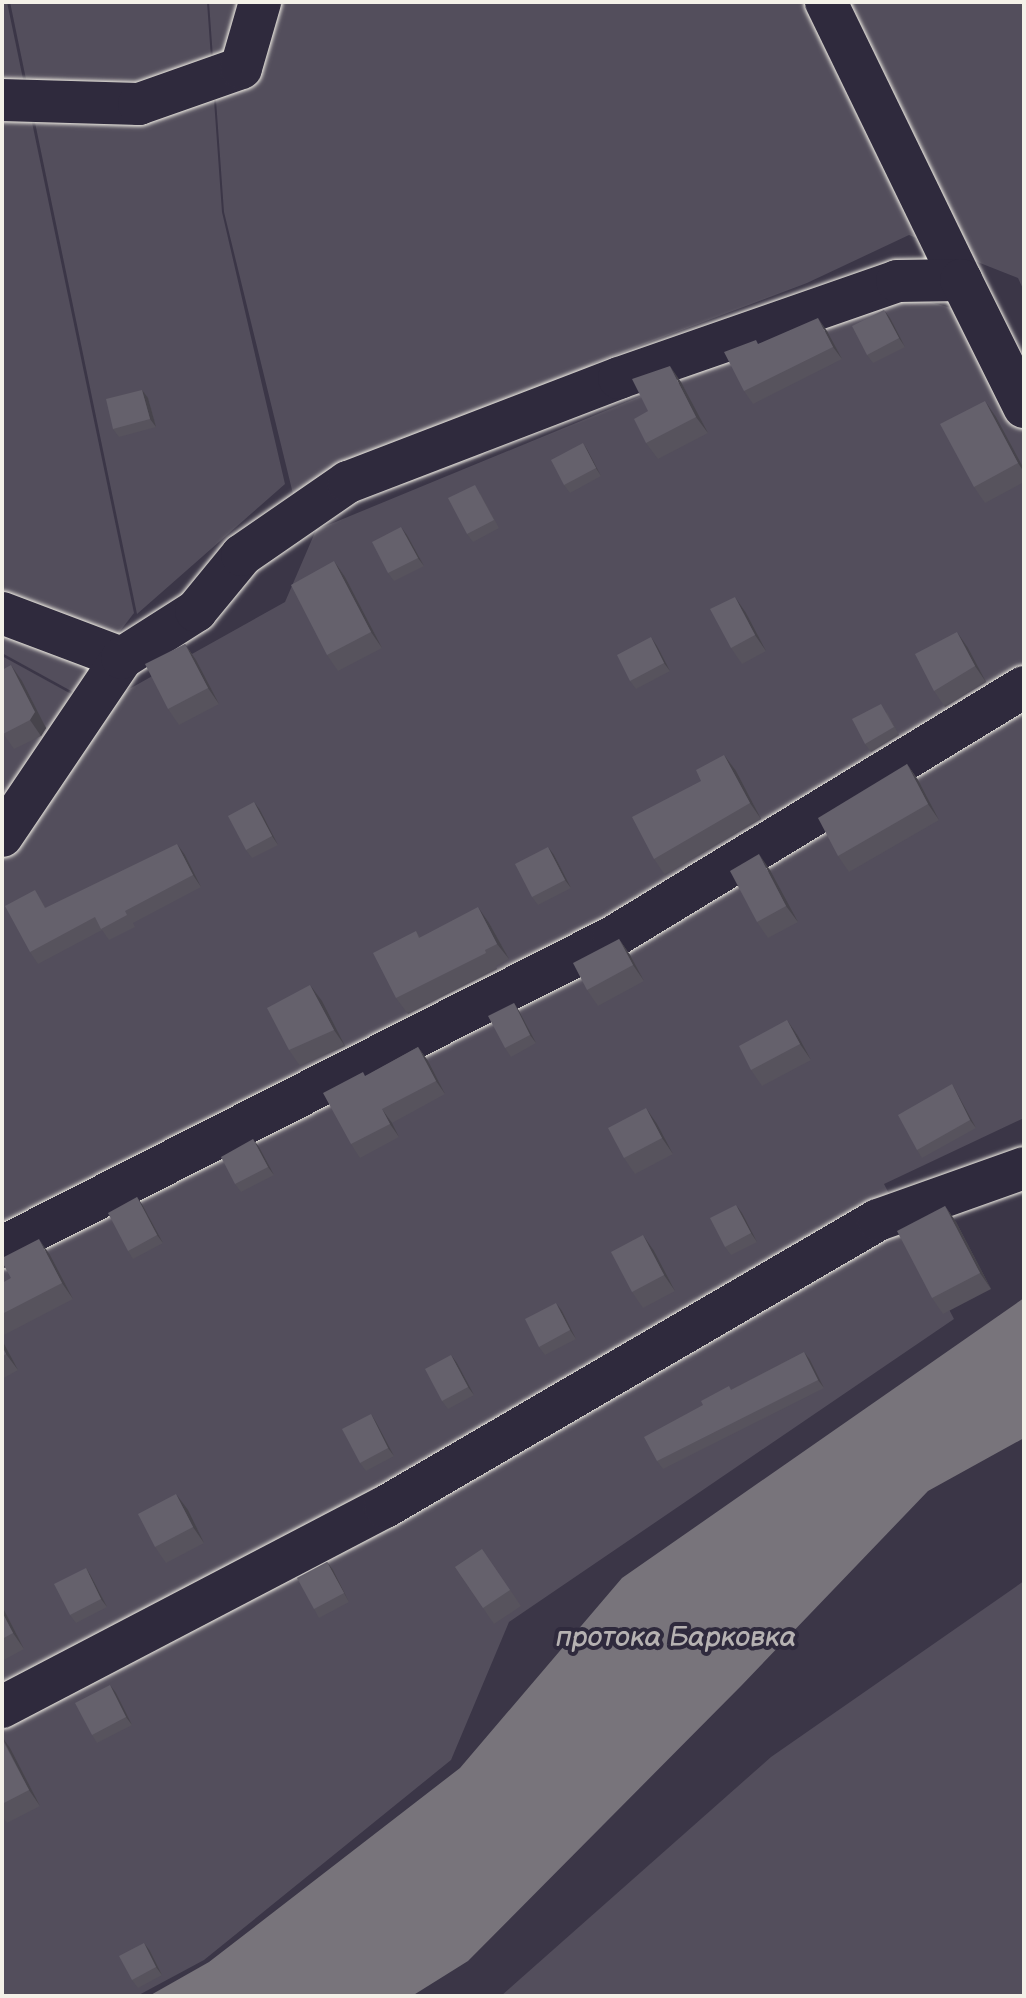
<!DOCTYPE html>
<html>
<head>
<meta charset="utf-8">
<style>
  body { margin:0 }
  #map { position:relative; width:1026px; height:1998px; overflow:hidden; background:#3b3647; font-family:"Balsamiq Sans",sans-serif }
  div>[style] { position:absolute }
  .green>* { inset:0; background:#534e5c }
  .water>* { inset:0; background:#78747b }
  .roads { filter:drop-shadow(0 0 2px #f4f1e8) drop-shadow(0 0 2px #f4f1e8) }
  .minor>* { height:42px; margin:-21px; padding:0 21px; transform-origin:21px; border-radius:21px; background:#2f2a3d }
  .wall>* { inset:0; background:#57535d }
  .shaded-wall>* { inset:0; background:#47444c }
  .building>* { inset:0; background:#65616c }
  span { translate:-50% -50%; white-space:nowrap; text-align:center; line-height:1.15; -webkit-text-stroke:8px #2f2a3d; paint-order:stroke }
  .water-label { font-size:28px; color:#b6b2b2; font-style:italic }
  .frame { position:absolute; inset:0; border:4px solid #f4f1e8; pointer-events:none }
</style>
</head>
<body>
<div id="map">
  <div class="green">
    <div style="clip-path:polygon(2px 2px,7px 2px,134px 613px,73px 692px,2px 653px)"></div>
    <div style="clip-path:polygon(10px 2px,207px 2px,222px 212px,285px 484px,137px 614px)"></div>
    <div style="clip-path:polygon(209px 2px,1024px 2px,1024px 291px,1018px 278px,909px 235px,807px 283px,594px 363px,480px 457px,406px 484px,294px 498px,224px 212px)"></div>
    <div style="clip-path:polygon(894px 292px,973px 314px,1024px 392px,1024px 1118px,884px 1184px,954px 1319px,509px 1622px,451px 1760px,204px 1960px,137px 1996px,2px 1996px,2px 848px,122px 693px,285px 602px,316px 530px)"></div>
    <div style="clip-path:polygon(2px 656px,73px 695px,2px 802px)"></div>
    <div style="clip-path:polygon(1024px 1581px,1024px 1996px,501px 1996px,771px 1757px)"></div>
  </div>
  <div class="water">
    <div style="clip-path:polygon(1024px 1298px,1024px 1438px,928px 1491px,741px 1686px,468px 1961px,412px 1996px,149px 1996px,209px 1962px,460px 1768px,622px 1578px)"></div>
  </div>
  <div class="roads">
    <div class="minor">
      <div style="left:826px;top:2px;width:309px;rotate:64.1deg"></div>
      <div style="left:2px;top:100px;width:137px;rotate:1.7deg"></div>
      <div style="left:139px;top:104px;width:108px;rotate:-19.4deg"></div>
      <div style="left:241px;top:68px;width:69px;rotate:-73.9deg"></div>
      <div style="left:2px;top:613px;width:128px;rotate:20.6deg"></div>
      <div style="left:2px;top:836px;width:215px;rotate:-56deg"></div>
      <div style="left:122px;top:658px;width:88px;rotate:-32.4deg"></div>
      <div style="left:196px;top:611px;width:72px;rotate:-50.6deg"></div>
      <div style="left:242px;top:555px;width:129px;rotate:-34.6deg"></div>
      <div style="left:348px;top:482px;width:290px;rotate:-21deg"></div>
      <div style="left:619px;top:378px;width:294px;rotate:-19.2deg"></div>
      <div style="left:897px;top:281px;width:64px;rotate:-0.9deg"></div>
      <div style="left:961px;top:280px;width:142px;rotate:63.6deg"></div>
      <div style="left:2px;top:1247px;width:685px;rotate:-26.9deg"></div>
      <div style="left:613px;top:937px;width:481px;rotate:-31.3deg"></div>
      <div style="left:2px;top:1707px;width:432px;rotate:-27.6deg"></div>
      <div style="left:385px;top:1507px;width:570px;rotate:-30.21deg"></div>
      <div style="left:878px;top:1220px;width:155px;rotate:-19.6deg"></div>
    </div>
  </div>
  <div class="wall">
    <div style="clip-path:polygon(890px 318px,905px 347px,873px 363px,867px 355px)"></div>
    <div style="clip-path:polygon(827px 331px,842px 359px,753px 404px,744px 391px,758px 344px)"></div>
    <div style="clip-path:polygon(681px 382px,708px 433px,658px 459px,646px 443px,648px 411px)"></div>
    <div style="clip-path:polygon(142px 390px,148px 398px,156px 427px,119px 437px,113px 429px)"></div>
    <div style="clip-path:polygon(996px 417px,1024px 469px,1024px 482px,985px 503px,974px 487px)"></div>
    <div style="clip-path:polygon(583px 443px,601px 476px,570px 493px,564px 485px)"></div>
    <div style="clip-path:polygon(480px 493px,499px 528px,473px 542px,467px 534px)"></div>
    <div style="clip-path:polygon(407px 535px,424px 566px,394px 581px,388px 573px)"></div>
    <div style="clip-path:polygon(334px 561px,345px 577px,382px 648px,338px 671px,327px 655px)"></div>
    <div style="clip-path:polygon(746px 613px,766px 651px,742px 664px,731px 648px)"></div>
    <div style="clip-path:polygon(185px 644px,196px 660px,219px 704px,179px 725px,168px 709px)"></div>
    <div style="clip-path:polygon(657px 646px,670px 671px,636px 689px,630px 681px)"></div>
    <div style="clip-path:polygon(968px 648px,986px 682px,945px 707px,934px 691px)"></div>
    <div style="clip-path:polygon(22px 681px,46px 728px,41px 736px,14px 749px,2px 732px)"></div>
    <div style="clip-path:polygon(887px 712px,899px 735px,871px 752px,865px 744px)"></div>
    <div style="clip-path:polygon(724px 755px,736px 771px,761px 819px,665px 875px,654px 859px,701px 781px)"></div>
    <div style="clip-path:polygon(907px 764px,918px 780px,939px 820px,849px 872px,838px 856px)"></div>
    <div style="clip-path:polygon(254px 802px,260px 810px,278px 845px,252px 858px,246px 850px)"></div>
    <div style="clip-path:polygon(185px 855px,201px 887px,133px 923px,135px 927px,109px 940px,102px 930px,38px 964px,30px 952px,35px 890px,46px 908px)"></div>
    <div style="clip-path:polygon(554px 855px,571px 888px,538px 905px,532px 897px)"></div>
    <div style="clip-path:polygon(770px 870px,798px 922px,768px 938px,757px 922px)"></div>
    <div style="clip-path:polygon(489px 923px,509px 959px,496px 966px,497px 969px,408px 1014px,396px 998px,416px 931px,420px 937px)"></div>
    <div style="clip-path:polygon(619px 939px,630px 955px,644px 981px,598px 1006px,587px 990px)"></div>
    <div style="clip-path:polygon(322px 1001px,345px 1046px,300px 1066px,289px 1050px)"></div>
    <div style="clip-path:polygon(514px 1003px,519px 1011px,536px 1043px,511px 1057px,505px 1048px)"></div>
    <div style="clip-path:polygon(787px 1020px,798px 1036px,811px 1060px,762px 1086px,751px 1070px)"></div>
    <div style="clip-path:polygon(418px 1047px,428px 1061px,445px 1094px,392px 1123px,399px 1137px,360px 1158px,351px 1144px,366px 1076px)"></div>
    <div style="clip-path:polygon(952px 1084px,957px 1093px,976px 1128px,922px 1158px,917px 1150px)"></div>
    <div style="clip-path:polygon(657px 1124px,673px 1154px,635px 1174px,624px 1158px)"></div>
    <div style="clip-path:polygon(253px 1139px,274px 1175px,241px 1192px,235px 1184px)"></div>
    <div style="clip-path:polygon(137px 1197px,143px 1206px,163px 1243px,133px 1259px,128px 1251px)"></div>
    <div style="clip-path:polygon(945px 1206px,956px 1222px,991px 1289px,943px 1314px,932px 1298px)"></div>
    <div style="clip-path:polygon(742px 1213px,757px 1242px,731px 1255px,725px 1247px)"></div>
    <div style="clip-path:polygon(654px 1251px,675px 1291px,643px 1308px,632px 1292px)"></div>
    <div style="clip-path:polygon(50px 1255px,73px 1299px,2px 1336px,2px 1283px)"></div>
    <div style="clip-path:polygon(562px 1311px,576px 1339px,545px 1355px,539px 1347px)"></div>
    <div style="clip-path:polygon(2px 1340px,18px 1370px,2px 1379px)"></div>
    <div style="clip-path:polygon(804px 1352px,810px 1360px,824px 1388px,663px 1469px,657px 1461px,732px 1389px)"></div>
    <div style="clip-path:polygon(451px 1355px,474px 1395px,448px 1409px,442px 1401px)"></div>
    <div style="clip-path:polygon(371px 1414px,376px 1422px,394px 1456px,366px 1471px,360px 1463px)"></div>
    <div style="clip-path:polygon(188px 1510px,204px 1543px,166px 1563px,155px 1547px)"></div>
    <div style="clip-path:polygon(482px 1549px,521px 1606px,494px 1624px,455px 1567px)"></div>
    <div style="clip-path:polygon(327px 1562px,333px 1570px,349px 1602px,319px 1618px,314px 1609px)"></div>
    <div style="clip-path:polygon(86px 1568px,91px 1576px,107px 1607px,76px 1623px,70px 1615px)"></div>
    <div style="clip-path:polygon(2px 1606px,24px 1649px,2px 1661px)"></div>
    <div style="clip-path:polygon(116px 1693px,132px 1725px,97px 1743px,92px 1735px)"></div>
    <div style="clip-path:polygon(2px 1737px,10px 1748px,40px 1806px,7px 1823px,2px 1816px)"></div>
    <div style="clip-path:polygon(150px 1951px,162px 1975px,138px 1988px,132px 1980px)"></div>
  </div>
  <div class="shaded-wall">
    <div style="clip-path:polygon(884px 310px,890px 318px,905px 347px,899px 338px)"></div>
    <div style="clip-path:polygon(818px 318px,827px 331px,842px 359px,833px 347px)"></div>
    <div style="clip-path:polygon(670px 366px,681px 382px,708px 433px,696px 417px)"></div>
    <div style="clip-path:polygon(142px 390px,148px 398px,156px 427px,150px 419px)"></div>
    <div style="clip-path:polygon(985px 401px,996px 417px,1024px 469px,1024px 472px,1018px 463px)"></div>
    <div style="clip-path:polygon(583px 443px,588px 451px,601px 476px,596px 468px)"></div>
    <div style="clip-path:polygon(401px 527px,407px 535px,424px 566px,418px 558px)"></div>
    <div style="clip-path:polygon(334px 561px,345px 577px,382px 648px,371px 632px)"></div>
    <div style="clip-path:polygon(735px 597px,746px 613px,766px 651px,755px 635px)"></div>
    <div style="clip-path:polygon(957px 632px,968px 648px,986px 682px,975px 666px)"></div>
    <div style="clip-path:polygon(651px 637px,657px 646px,670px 671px,664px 663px)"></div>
    <div style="clip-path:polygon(185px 644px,196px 660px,219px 704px,208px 688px)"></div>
    <div style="clip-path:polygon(11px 665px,22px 681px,46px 728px,41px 736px,30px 720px)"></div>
    <div style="clip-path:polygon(724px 755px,736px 771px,761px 819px,750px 803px)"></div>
    <div style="clip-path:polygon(907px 764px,918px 780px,939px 820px,928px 804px)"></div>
    <div style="clip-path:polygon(254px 802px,260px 810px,278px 845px,272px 836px)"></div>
    <div style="clip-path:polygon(177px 844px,185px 855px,201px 887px,193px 875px)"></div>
    <div style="clip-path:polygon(548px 847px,554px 855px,571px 888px,565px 880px)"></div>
    <div style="clip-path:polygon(759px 854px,770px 870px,798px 922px,786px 906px)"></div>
    <div style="clip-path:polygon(478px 907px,489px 923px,509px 959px,497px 944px)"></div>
    <div style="clip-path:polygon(619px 939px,630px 955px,644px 981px,633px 965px)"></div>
    <div style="clip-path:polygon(310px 985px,322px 1001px,345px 1046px,334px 1030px)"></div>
    <div style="clip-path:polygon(514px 1003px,519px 1011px,536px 1043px,530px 1035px)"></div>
    <div style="clip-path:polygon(787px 1020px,798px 1036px,811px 1060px,800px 1044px)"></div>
    <div style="clip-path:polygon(418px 1047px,428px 1061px,445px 1094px,436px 1081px)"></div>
    <div style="clip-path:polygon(952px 1084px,957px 1093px,976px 1128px,970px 1120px)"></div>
    <div style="clip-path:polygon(646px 1108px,657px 1124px,673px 1154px,662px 1138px)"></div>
    <div style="clip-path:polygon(382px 1109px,392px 1123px,399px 1137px,390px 1124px)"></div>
    <div style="clip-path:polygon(253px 1139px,259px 1147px,274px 1175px,268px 1167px)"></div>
    <div style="clip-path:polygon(137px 1197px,143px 1206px,163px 1243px,157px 1235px)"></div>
    <div style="clip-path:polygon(736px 1205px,742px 1213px,757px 1242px,751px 1233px)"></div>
    <div style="clip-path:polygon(945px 1206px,956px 1222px,991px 1289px,980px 1273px)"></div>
    <div style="clip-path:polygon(643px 1235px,654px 1251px,675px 1291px,664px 1275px)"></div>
    <div style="clip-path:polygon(39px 1239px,50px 1255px,73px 1299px,62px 1283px)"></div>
    <div style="clip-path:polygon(556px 1303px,562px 1311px,576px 1339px,570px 1330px)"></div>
    <div style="clip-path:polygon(2px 1340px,18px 1370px,6px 1354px,2px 1346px)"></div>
    <div style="clip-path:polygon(804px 1352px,810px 1360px,824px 1388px,818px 1380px)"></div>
    <div style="clip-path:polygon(451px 1355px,457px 1363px,474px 1395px,468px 1387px)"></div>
    <div style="clip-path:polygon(371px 1414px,376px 1422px,394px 1456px,388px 1448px)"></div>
    <div style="clip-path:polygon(176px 1494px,188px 1510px,204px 1543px,193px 1527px)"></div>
    <div style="clip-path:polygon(327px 1562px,333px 1570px,349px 1602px,344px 1593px)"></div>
    <div style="clip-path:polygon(86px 1568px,91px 1576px,107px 1607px,101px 1599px)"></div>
    <div style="clip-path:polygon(2px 1606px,24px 1649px,13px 1633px,2px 1612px)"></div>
    <div style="clip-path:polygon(110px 1685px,116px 1693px,132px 1725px,126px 1717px)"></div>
    <div style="clip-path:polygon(2px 1737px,10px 1748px,40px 1806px,29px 1790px)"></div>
    <div style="clip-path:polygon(144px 1943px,150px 1951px,162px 1975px,156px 1967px)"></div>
  </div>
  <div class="building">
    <div style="clip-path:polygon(884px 310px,899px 338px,867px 355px,852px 326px)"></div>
    <div style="clip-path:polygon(818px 318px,833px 347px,744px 391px,724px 352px,756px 340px,758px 344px)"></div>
    <div style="clip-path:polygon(670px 366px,696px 417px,646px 443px,634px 419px,648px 411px,632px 379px)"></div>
    <div style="clip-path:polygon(142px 390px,150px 419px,113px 429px,106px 399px)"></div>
    <div style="clip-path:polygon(985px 401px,1018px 463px,974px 487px,940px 424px)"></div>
    <div style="clip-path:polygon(583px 443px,596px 468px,564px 485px,551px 460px)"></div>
    <div style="clip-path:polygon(475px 485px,494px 520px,467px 534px,448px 498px)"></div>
    <div style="clip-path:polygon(401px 527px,418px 558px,388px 573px,372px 542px)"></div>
    <div style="clip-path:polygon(334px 561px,371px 632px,327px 655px,291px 585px)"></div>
    <div style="clip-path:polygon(735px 597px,755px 635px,731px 648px,710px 609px)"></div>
    <div style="clip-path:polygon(957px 632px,975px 666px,934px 691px,915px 654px)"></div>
    <div style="clip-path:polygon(651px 637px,664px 663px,630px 681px,617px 655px)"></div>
    <div style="clip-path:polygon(185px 644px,208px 688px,168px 709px,145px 664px)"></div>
    <div style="clip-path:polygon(11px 665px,35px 712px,30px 720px,3px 734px,2px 670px)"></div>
    <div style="clip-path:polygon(881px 704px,894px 727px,865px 744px,852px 719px)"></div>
    <div style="clip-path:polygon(724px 755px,750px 803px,654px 859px,632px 817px,701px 781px,696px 770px)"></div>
    <div style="clip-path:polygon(907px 764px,928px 804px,838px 856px,818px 818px)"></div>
    <div style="clip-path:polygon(254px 802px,272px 836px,246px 850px,228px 816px)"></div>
    <div style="clip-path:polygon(177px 844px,193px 875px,125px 911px,127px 915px,101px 929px,95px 917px,30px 952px,5px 906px,35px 890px,45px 908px)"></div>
    <div style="clip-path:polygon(548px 847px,565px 880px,532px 897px,515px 864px)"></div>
    <div style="clip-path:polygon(759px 854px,786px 906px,757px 922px,730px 871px)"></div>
    <div style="clip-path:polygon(478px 907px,497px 944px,485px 950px,486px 953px,396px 998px,373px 953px,416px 931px,419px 938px)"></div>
    <div style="clip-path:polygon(619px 939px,633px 965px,587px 990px,573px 963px)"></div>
    <div style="clip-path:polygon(310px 985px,334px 1030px,289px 1050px,267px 1008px)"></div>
    <div style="clip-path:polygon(514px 1003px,530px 1035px,505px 1048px,488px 1016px)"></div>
    <div style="clip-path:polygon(787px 1020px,800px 1044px,751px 1070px,739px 1046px)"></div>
    <div style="clip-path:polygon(418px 1047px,436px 1081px,382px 1109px,390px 1124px,351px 1144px,323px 1093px,363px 1072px,365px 1076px)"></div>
    <div style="clip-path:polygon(952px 1084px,970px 1120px,917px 1150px,898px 1115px)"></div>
    <div style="clip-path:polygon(646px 1108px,662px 1138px,624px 1158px,608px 1128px)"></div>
    <div style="clip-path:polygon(253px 1139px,268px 1167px,235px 1184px,221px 1157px)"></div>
    <div style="clip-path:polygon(137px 1197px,157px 1235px,128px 1251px,108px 1213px)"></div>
    <div style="clip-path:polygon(736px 1205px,751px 1233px,725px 1247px,710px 1218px)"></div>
    <div style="clip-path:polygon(945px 1206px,980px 1273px,932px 1298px,897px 1231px)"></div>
    <div style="clip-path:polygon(643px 1235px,664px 1275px,632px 1292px,611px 1252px)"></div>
    <div style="clip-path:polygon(39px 1239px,62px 1283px,2px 1314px,2px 1283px,11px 1278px,2px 1262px,2px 1258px)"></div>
    <div style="clip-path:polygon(556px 1303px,570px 1330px,539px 1347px,525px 1319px)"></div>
    <div style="clip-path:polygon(2px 1346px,6px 1354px,2px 1357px)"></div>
    <div style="clip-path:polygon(804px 1352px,818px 1380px,657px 1461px,644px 1437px,703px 1405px,701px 1401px,729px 1386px,731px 1390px)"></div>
    <div style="clip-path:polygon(451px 1355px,468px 1387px,442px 1401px,425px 1369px)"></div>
    <div style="clip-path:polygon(371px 1414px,388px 1448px,360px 1463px,342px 1429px)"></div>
    <div style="clip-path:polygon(176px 1494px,193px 1527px,155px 1547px,138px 1514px)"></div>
    <div style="clip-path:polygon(482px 1549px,510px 1590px,483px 1608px,455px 1567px)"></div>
    <div style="clip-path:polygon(327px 1562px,344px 1593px,314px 1609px,297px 1578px)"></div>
    <div style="clip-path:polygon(86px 1568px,101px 1599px,70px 1615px,54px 1584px)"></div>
    <div style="clip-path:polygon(2px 1612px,13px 1633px,2px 1639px)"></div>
    <div style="clip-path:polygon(110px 1685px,126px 1717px,92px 1735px,75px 1703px)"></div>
    <div style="clip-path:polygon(2px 1739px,29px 1790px,2px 1804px)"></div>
    <div style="clip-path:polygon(144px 1943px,156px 1967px,132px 1980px,119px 1956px)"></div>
  </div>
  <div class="water-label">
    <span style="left:676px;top:1638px">протока Барковка</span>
  </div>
  <div class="frame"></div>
</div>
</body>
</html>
